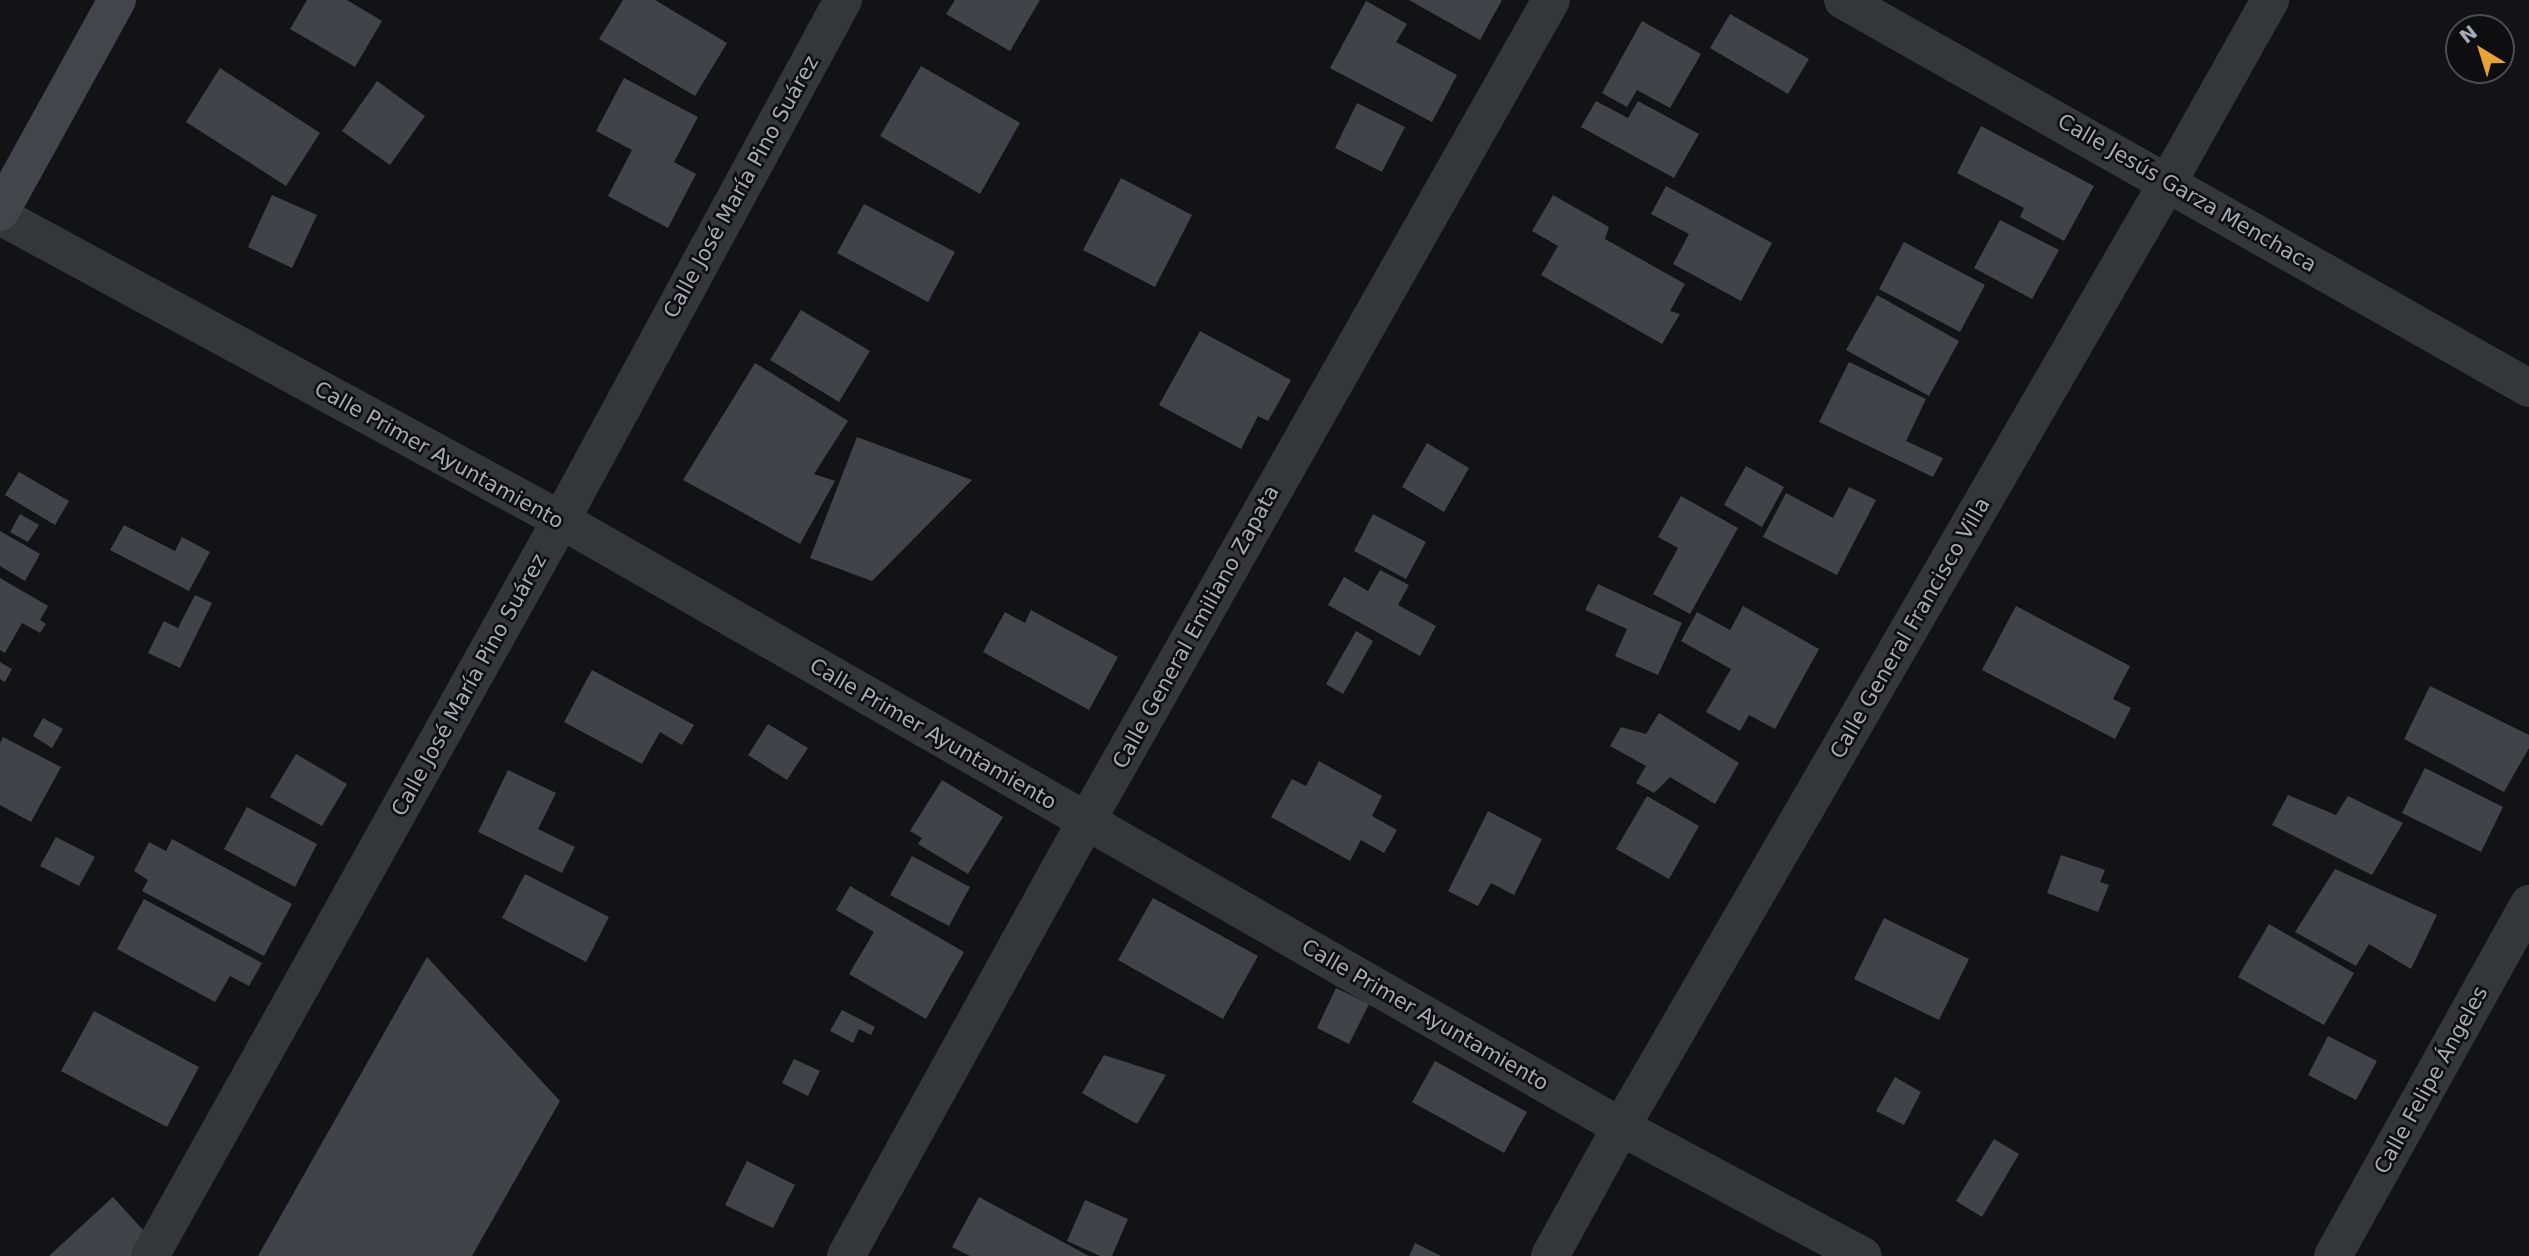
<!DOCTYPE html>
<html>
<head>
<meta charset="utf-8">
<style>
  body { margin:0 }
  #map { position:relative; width:2529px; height:1256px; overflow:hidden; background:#131315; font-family:"DejaVu Sans",sans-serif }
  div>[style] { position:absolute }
  .building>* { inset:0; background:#424348 }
  .street>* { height:38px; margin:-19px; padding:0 19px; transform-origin:19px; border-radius:19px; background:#34363a }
  .secondary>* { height:38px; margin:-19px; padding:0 19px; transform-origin:19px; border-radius:19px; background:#43454a }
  span { translate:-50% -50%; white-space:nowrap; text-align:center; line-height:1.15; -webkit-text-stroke:5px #0e0e10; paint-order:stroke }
  .street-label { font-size:21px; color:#a6abb5 }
  .north { position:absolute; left:2445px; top:14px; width:70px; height:70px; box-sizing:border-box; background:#0e0e10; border:2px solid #4b4d52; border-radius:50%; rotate:322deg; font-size:19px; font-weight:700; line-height:28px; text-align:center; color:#a6abb5 }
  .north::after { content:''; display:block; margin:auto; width:24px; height:32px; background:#e8a238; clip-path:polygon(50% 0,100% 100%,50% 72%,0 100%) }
</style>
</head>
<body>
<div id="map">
  <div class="building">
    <div style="clip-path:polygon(307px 0,347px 0,382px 21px,355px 67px,290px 29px)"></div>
    <div style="clip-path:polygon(623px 0,655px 0,727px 43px,695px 96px,599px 39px)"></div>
    <div style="clip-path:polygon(955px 0,1040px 0,1010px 51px,946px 14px)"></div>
    <div style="clip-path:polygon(1409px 0,1502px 0,1480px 40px)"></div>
    <div style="clip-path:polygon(1366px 1px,1407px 24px,1396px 42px,1457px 75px,1432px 122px,1330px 68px)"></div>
    <div style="clip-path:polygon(1730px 14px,1809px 59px,1788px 94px,1710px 48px)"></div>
    <div style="clip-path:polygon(1642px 21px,1701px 54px,1670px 108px,1637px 90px,1627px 107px,1602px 93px)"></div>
    <div style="clip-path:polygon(921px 66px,1020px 123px,980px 194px,880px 136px)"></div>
    <div style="clip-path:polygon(220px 68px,320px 133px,286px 186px,186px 122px)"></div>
    <div style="clip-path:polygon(624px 78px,698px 117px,674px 162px,696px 174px,668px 228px,608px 196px,632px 150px,596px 131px)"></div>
    <div style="clip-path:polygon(377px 81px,425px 116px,390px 165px,342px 131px)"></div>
    <div style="clip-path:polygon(1596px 101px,1628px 118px,1638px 101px,1699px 134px,1674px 178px,1581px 127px)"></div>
    <div style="clip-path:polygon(1357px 103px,1405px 127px,1382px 172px,1335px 148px)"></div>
    <div style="clip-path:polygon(1981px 126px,2094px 186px,2064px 241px,2020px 217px,2024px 208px,1957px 173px)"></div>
    <div style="clip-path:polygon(1121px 178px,1192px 215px,1155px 287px,1083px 250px)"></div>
    <div style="clip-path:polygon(1666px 186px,1772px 243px,1741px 301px,1673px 264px,1689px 234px,1651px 214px)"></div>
    <div style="clip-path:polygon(272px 195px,317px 215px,292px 268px,248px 247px)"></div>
    <div style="clip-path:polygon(1553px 195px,1609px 227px,1605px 239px,1685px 284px,1670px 311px,1680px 314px,1662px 344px,1541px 275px,1558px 246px,1532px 231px)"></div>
    <div style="clip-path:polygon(864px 204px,955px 252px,928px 302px,837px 253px)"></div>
    <div style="clip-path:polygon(2000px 220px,2059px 250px,2032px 299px,1974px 268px)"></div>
    <div style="clip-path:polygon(1904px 242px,1985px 285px,1960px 332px,1879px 289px)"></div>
    <div style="clip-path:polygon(1877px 295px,1959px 341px,1929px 396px,1846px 350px)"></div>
    <div style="clip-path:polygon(801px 310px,870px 351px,839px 402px,770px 360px)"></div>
    <div style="clip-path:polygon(1200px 331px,1291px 380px,1268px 421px,1258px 416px,1241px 449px,1159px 405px)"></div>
    <div style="clip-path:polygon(1849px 362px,1926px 399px,1906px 441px,1943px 458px,1933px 477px,1819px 422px)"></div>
    <div style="clip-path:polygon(755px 363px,848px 421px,814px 474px,835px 481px,800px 544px,683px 480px)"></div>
    <div style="clip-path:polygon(857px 437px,972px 480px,872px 581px,810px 558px)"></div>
    <div style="clip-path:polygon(1427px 443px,1469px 468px,1444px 512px,1402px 487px)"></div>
    <div style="clip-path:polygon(1746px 466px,1784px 487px,1762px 527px,1724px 505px)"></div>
    <div style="clip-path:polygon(19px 472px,69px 501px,55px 525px,5px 495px)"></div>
    <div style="clip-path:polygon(1849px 487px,1876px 500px,1837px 575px,1763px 537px,1786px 493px,1833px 518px)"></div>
    <div style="clip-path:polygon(1681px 496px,1738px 528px,1690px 614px,1653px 594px,1678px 548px,1658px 537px)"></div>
    <div style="clip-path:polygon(20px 514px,39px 525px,28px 542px,10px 532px)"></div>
    <div style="clip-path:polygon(1373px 514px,1426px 542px,1406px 579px,1354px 551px)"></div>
    <div style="clip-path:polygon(124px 525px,175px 551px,182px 537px,210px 552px,189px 591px,110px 550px)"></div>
    <div style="clip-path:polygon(0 531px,40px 554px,25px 581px,0 566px)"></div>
    <div style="clip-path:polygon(1380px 570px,1409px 585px,1398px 605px,1436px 626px,1420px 656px,1328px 605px,1344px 577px,1368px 591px)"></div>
    <div style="clip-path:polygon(0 578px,48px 606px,40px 620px,46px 624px,40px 633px,22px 623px,5px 653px,0 650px)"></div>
    <div style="clip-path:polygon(1598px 584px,1682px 623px,1658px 675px,1615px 656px,1627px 629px,1585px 610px)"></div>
    <div style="clip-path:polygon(195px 595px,212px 603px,180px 668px,148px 653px,164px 621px,178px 628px)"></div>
    <div style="clip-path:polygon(1743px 606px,1819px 649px,1775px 729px,1749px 715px,1740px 731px,1706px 712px,1731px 669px,1681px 641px,1697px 612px,1730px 630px)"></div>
    <div style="clip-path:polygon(2016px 606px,2130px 666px,2113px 699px,2131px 708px,2115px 739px,1982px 670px)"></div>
    <div style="clip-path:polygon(1031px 610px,1118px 657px,1089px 710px,983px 652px,1005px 612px,1025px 623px)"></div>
    <div style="clip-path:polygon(1356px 631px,1373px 641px,1343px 694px,1326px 684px)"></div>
    <div style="clip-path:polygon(0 662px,12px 669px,5px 682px,0 679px)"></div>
    <div style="clip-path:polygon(592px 670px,694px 725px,682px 745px,660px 732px,642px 764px,564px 722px)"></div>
    <div style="clip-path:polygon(2430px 686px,2529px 735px,2529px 748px,2504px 792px,2404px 739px)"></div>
    <div style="clip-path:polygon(1659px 713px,1739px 763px,1715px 804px,1670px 777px,1654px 793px,1636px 783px,1646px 766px,1610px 746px,1621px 727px,1646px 734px)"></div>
    <div style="clip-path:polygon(43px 718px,63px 729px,52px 748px,33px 736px)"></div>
    <div style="clip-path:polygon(768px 724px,808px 748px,787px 780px,748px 755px)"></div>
    <div style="clip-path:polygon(3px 737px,61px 767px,31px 822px,0 805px,0 743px)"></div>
    <div style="clip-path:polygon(296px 754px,347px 784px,322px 826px,270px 797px)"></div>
    <div style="clip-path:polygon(1319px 761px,1382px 796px,1372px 816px,1397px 830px,1384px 853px,1361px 840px,1350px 861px,1271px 817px,1292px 779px,1306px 786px)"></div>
    <div style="clip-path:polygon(2425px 768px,2503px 807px,2481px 852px,2402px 813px)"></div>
    <div style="clip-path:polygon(508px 770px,556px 793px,538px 829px,575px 847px,562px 873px,478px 832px)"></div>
    <div style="clip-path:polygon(942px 780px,1003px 817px,968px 874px,918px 844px,922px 838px,910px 831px)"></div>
    <div style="clip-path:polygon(2288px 795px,2336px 815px,2348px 796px,2403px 823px,2372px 875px,2272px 825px)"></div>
    <div style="clip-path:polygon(1647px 796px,1699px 826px,1669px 879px,1616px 849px)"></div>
    <div style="clip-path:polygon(247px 807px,317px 844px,295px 887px,224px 849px)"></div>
    <div style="clip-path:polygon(1488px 811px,1542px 839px,1514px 895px,1491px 883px,1478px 906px,1448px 891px)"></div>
    <div style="clip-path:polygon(56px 837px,95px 857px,79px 886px,40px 866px)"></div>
    <div style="clip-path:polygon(172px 839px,292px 904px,264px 956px,142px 891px,148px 880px,134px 871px,149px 842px,166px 851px)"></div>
    <div style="clip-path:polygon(2061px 855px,2105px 870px,2100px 882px,2109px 885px,2098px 912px,2047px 893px)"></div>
    <div style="clip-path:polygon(912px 856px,970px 887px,949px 926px,890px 895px)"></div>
    <div style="clip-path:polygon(2335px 869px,2437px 915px,2411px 969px,2369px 944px,2356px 966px,2295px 932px)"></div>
    <div style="clip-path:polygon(525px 874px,609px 917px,586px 962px,502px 918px)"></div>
    <div style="clip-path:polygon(850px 886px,964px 952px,926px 1019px,849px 974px,874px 932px,836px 910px)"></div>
    <div style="clip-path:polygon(1153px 898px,1258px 956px,1223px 1019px,1118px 960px)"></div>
    <div style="clip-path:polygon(144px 899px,262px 963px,249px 986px,230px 976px,215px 1002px,117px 949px)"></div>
    <div style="clip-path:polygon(1884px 918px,1969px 959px,1939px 1020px,1854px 979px)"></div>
    <div style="clip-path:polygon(2269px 924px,2354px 973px,2324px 1025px,2238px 977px)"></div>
    <div style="clip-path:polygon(427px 957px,560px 1101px,472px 1256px,258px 1256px)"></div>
    <div style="clip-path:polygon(1336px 988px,1369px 1004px,1349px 1044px,1317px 1028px)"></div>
    <div style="clip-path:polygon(842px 1010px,875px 1027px,871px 1035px,859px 1029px,853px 1043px,830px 1031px)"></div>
    <div style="clip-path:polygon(94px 1011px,199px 1067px,167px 1127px,61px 1071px)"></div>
    <div style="clip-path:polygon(2328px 1036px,2377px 1061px,2356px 1100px,2308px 1075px)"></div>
    <div style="clip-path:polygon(1104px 1055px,1166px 1075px,1137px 1124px,1082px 1093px)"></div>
    <div style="clip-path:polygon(794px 1059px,820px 1071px,808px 1096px,782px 1083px)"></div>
    <div style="clip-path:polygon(1435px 1061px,1527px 1112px,1504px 1153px,1412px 1102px)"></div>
    <div style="clip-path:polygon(1895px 1077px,1921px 1092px,1904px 1125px,1876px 1111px)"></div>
    <div style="clip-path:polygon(1994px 1139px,2019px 1154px,1982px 1217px,1956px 1201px)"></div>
    <div style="clip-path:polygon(747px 1161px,795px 1185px,773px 1228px,725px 1205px)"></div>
    <div style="clip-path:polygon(113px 1197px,155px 1243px,141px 1256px,49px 1256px)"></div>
    <div style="clip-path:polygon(979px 1197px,1089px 1256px,970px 1256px,952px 1247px)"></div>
    <div style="clip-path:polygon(1085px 1200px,1128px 1219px,1112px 1256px,1100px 1256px,1067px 1241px)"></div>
    <div style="clip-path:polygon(1415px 1243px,1441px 1256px,1409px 1256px)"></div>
  </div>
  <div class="street">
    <div style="left:1843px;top:0;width:788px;rotate:29.49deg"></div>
    <div style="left:0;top:216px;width:638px;rotate:28.45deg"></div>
    <div style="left:561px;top:520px;width:1221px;rotate:29.8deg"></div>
    <div style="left:1621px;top:1127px;width:274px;rotate:28.1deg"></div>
    <div style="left:150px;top:1256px;width:843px;rotate:-60.82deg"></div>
    <div style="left:561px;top:520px;width:592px;rotate:-61.53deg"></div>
    <div style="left:846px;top:1256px;width:496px;rotate:-61.1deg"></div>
    <div style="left:1086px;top:822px;width:944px;rotate:-60.5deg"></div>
    <div style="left:1550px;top:1256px;width:147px;rotate:-61.2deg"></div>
    <div style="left:1621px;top:1127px;width:1092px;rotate:-59.94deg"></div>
    <div style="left:2168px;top:182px;width:209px;rotate:-60.7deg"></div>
    <div style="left:2333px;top:1256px;width:403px;rotate:-60.9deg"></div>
  </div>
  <div class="secondary">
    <div style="left:0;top:212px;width:242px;rotate:-61.1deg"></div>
  </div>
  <div class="street-label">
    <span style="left:741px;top:187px;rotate:-61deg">Calle José María Pino Suárez</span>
    <span style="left:2187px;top:193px;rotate:30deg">Calle Jesús Garza Menchaca</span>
    <span style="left:439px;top:455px;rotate:29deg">Calle Primer Ayuntamiento</span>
    <span style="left:1196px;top:627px;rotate:-61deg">Calle General Emiliano Zapata</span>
    <span style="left:1910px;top:628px;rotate:-60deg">Calle General Francisco Villa</span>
    <span style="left:469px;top:685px;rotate:-61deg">Calle José María Pino Suárez</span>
    <span style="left:933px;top:734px;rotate:30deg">Calle Primer Ayuntamiento</span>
    <span style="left:1425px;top:1015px;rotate:30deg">Calle Primer Ayuntamiento</span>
    <span style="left:2431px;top:1080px;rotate:-61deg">Calle Felipe Ángeles</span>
  </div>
  <div class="north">N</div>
</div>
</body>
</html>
